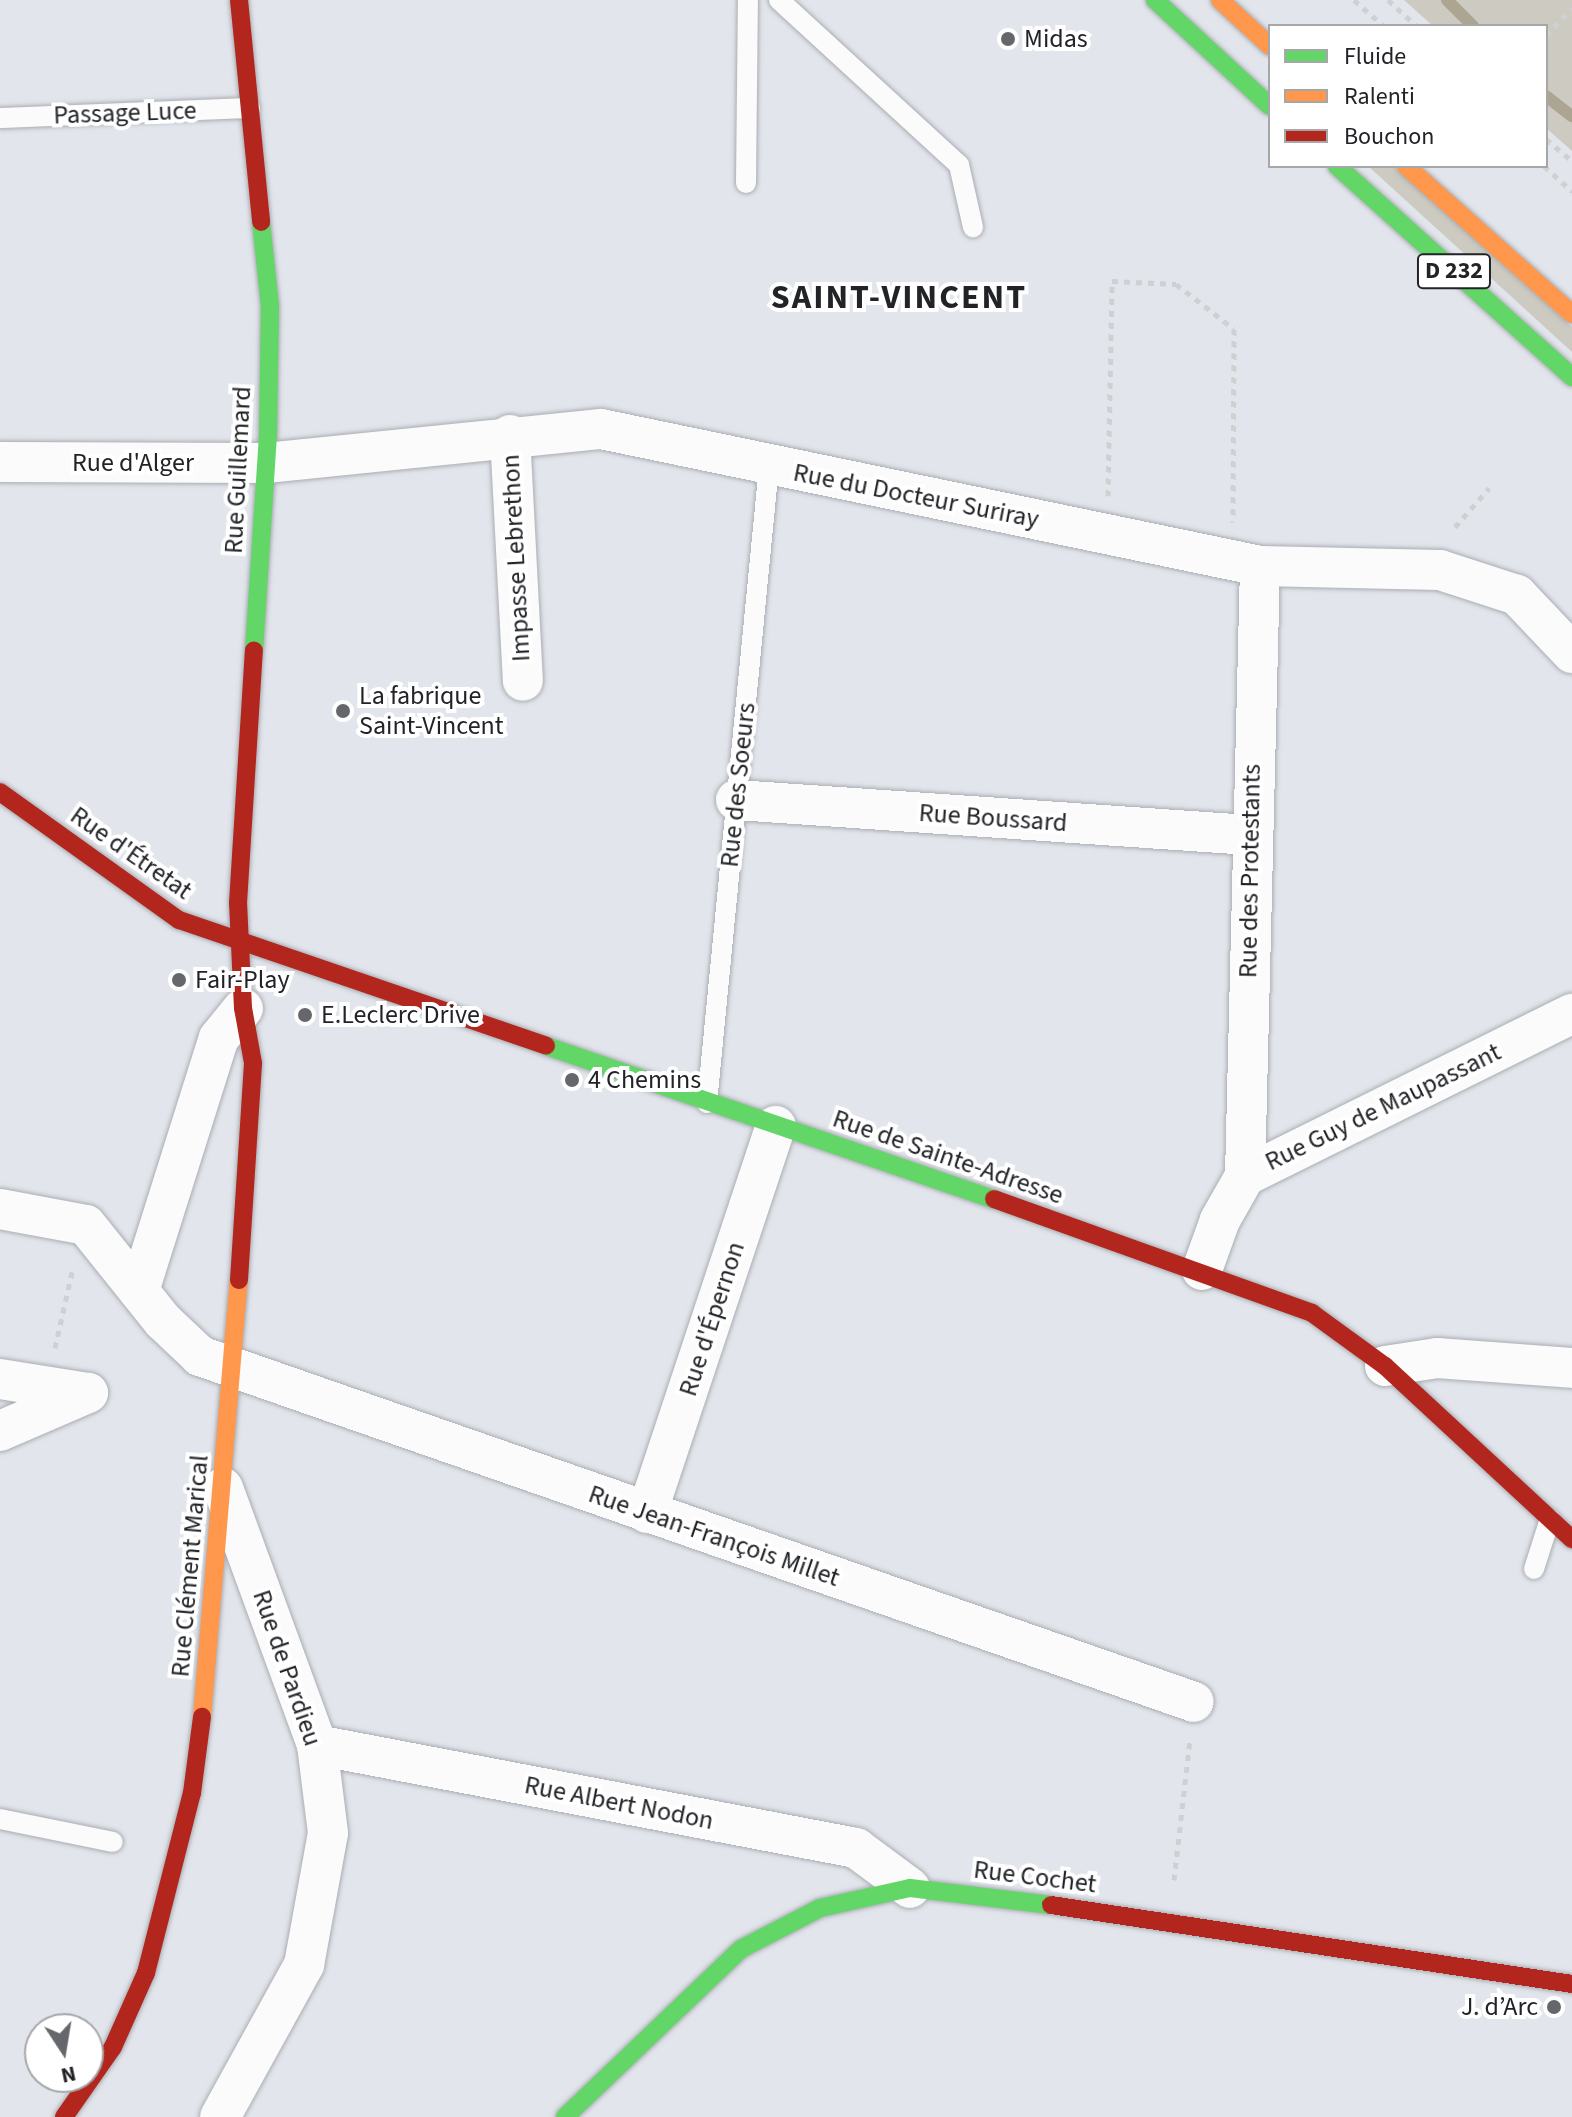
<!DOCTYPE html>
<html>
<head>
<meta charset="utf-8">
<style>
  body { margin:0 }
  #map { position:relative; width:1572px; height:2117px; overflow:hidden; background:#e2e6ec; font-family:"Source Sans 3",sans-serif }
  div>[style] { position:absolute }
  .green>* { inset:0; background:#cdcac1 }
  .stream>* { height:12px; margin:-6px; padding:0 6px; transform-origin:6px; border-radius:6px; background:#aba592 }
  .path>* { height:5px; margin-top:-2.5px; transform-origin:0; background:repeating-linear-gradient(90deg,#ced0d2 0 6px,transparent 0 12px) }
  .roads { filter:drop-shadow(0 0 2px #aaadb2) drop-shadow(0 0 2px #aaadb2) }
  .lane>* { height:20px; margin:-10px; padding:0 10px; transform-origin:10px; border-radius:10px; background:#fbfbfc }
  .street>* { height:40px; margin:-20px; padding:0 20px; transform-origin:20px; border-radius:20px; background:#fbfbfc }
  .fast>* { height:18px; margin:-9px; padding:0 9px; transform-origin:9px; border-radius:9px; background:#63d668 }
  .slow>* { height:18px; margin:-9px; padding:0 9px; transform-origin:9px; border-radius:9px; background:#ff974d }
  .jam>* { height:18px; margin:-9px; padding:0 9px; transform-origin:9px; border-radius:9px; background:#b3261e }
  .dots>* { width:22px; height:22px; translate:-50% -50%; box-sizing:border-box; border:4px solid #fff; border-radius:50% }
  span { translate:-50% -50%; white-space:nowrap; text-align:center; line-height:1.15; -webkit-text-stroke:8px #fff; paint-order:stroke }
  .shield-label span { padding:2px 6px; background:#fff; border:2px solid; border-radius:6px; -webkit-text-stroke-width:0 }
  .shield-label { font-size:24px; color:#212327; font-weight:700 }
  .poi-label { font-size:26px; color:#212327 }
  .left { translate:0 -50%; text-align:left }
  .right { translate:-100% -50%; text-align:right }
  .street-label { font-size:26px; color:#212327 }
  .district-label { font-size:34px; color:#212327; font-weight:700; letter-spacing:2px }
  .legend { position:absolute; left:1268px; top:24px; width:280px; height:144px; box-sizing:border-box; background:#fff; border:2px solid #a6a7a9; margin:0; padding:10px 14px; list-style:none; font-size:24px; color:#212327 }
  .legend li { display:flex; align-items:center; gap:16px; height:40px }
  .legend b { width:40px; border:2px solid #a6a7a9 }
  .north { position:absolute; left:24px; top:2013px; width:80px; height:80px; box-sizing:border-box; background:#fff; border:2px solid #a6a7a9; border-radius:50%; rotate:168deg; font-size:22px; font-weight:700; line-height:32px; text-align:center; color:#212327 }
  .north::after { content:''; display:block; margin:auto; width:28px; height:36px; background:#65676c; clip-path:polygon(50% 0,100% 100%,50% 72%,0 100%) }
</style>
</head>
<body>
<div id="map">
  <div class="green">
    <div style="clip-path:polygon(1404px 0,1572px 0,1572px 151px,1546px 128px,1546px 26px,1433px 26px)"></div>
    <div style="clip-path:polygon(1368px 166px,1394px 166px,1572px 327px,1572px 352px)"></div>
  </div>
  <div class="stream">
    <div style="left:1447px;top:0;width:37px;rotate:45deg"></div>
    <div style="left:1546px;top:96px;width:33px;rotate:38deg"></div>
  </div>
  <div class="path">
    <div style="left:1354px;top:0;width:40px;rotate:41deg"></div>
    <div style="left:1388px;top:0;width:39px;rotate:42deg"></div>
    <div style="left:1546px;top:36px;width:38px;rotate:-47deg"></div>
    <div style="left:1546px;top:139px;width:34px;rotate:40deg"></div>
    <div style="left:1544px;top:166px;width:38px;rotate:42deg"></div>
    <div style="left:1108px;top:496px;width:215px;rotate:-88.9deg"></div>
    <div style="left:1112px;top:281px;width:64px;rotate:2.7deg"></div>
    <div style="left:1176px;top:284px;width:73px;rotate:37.8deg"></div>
    <div style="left:1234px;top:329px;width:193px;rotate:90.3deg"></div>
    <div style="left:1455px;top:527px;width:52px;rotate:-48.9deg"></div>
    <div style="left:55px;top:1348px;width:78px;rotate:-77.4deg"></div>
    <div style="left:1174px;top:1880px;width:142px;rotate:-83.5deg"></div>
  </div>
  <div class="roads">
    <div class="lane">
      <div style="left:779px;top:0;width:244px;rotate:42.5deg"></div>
      <div style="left:959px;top:165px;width:64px;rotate:77.3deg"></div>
      <div style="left:0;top:118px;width:250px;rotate:-2.3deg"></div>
      <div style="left:746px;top:183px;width:183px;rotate:-89.4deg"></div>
      <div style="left:707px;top:1103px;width:640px;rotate:-84.44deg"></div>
      <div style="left:1534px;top:1569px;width:52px;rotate:-72.3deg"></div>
      <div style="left:0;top:1819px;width:115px;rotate:11.5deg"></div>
    </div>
    <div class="street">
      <div style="left:510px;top:435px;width:246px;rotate:87deg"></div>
      <div style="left:0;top:462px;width:266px;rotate:0.2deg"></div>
      <div style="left:266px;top:463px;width:337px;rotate:-5.8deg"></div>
      <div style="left:601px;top:429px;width:673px;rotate:11.74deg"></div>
      <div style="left:1260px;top:566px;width:180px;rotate:1.3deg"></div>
      <div style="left:1440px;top:570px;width:81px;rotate:18deg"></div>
      <div style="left:1517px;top:595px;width:80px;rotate:46.5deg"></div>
      <div style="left:736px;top:800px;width:514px;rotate:3.9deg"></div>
      <div style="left:1245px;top:1176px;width:610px;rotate:-88.59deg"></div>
      <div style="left:0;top:1209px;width:87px;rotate:10.5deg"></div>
      <div style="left:86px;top:1225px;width:123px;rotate:51.3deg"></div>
      <div style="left:163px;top:1321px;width:51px;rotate:43.4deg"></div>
      <div style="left:200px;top:1356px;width:1052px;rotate:19.19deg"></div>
      <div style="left:1202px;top:1270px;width:53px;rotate:-70.2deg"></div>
      <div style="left:1220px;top:1220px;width:51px;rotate:-60.4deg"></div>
      <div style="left:1245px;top:1176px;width:365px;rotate:-26.4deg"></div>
      <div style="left:139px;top:1291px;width:265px;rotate:-72.5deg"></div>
      <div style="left:219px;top:1038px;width:38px;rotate:-51deg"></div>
      <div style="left:1385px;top:1366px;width:53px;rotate:-8.7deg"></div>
      <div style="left:1437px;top:1358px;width:135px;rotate:4.2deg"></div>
      <div style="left:0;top:1379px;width:89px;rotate:9deg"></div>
      <div style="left:0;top:1431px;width:96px;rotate:-23.4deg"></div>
      <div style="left:647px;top:1513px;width:408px;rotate:-71.6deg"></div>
      <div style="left:317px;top:1745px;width:549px;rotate:10.82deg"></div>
      <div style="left:856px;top:1848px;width:67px;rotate:36.5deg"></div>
      <div style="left:220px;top:2117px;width:174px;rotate:-61.1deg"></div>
      <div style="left:304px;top:1965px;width:134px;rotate:-79.7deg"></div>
      <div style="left:328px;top:1833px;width:89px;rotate:-97.1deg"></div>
      <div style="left:317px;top:1745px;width:274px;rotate:-110.1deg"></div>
    </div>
    <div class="fast">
      <div style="left:1155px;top:0;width:156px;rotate:42.7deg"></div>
      <div style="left:1337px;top:166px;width:316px;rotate:41.9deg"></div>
      <div style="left:254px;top:651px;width:217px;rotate:-86.3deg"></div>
      <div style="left:268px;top:434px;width:128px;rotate:-89.1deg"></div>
      <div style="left:270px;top:306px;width:84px;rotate:-96.1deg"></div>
      <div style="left:546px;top:1046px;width:473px;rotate:18.9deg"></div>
      <div style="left:565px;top:2117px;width:243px;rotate:-43.7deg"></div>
      <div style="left:741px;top:1949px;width:89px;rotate:-27.4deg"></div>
      <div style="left:820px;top:1908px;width:92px;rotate:-12.5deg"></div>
      <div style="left:910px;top:1888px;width:142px;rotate:6.9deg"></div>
    </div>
    <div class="slow">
      <div style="left:1220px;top:0;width:68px;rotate:42.6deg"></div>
      <div style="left:1406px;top:166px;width:222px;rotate:41.7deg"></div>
      <div style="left:202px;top:1717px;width:439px;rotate:-85.2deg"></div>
    </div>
    <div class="jam">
      <div style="left:239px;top:0;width:223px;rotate:84.3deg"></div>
      <div style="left:0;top:792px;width:220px;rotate:35.6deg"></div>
      <div style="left:179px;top:920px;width:388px;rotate:18.9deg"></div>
      <div style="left:994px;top:1199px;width:338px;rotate:19.7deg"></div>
      <div style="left:1312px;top:1313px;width:90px;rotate:36deg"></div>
      <div style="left:1385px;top:1366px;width:255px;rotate:42.8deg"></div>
      <div style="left:239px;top:1280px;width:217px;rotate:-86.3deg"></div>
      <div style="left:253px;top:1063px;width:56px;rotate:-100.3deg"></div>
      <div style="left:243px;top:1008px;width:105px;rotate:-92.7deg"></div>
      <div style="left:238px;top:903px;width:253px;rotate:-86.4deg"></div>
      <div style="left:1051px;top:1905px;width:527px;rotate:8.62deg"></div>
      <div style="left:64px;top:2117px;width:85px;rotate:-55deg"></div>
      <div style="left:113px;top:2047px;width:81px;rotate:-66deg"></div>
      <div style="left:146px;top:1973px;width:186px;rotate:-75.7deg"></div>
      <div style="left:192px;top:1793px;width:77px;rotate:-82.5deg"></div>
    </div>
  </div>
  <div class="dots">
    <div style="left:1008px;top:39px;background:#65676c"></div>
    <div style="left:343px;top:711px;background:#65676c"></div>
    <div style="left:179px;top:980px;background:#65676c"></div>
    <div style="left:305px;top:1015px;background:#65676c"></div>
    <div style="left:572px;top:1080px;background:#65676c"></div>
    <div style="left:1554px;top:2007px;background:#65676c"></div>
  </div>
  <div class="shield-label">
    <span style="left:1454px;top:271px">D 232</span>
  </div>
  <div class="poi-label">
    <span class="left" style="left:1024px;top:39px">Midas</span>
    <span class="left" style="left:359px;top:711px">La fabrique<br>Saint-Vincent</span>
    <span class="left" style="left:195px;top:980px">Fair-Play</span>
    <span class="left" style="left:321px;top:1015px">E.Leclerc Drive</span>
    <span class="left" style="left:588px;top:1080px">4 Chemins</span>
    <span class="right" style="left:1538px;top:2007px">J. d’Arc</span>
  </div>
  <div class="street-label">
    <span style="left:125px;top:113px;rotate:-2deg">Passage Luce</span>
    <span style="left:133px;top:463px">Rue d'Alger</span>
    <span style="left:238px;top:470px;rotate:-87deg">Rue Guillemard</span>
    <span style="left:916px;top:496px;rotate:11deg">Rue du Docteur Suriray</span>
    <span style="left:516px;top:558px;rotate:-93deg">Impasse Lebrethon</span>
    <span style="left:738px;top:785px;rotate:-84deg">Rue des Soeurs</span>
    <span style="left:993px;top:818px;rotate:4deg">Rue Boussard</span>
    <span style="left:131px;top:853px;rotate:35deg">Rue d'Étretat</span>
    <span style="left:1250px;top:871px;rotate:-89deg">Rue des Protestants</span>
    <span style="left:1383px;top:1107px;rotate:-26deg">Rue Guy de Maupassant</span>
    <span style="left:948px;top:1157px;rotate:19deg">Rue de Sainte-Adresse</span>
    <span style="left:712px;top:1319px;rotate:-72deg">Rue d'Épernon</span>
    <span style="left:714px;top:1536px;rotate:19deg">Rue Jean-François Millet</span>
    <span style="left:190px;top:1566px;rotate:-85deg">Rue Clément Marical</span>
    <span style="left:287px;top:1668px;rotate:71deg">Rue de Pardieu</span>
    <span style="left:619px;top:1803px;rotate:11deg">Rue Albert Nodon</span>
    <span style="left:1035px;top:1877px;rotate:7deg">Rue Cochet</span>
  </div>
  <div class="district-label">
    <span style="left:899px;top:298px">SAINT-VINCENT</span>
  </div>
  <ul class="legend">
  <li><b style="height:10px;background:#63d668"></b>Fluide</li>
  <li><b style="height:10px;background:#ff974d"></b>Ralenti</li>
  <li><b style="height:10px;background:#b3261e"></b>Bouchon</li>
  </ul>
  <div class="north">N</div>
</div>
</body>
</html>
